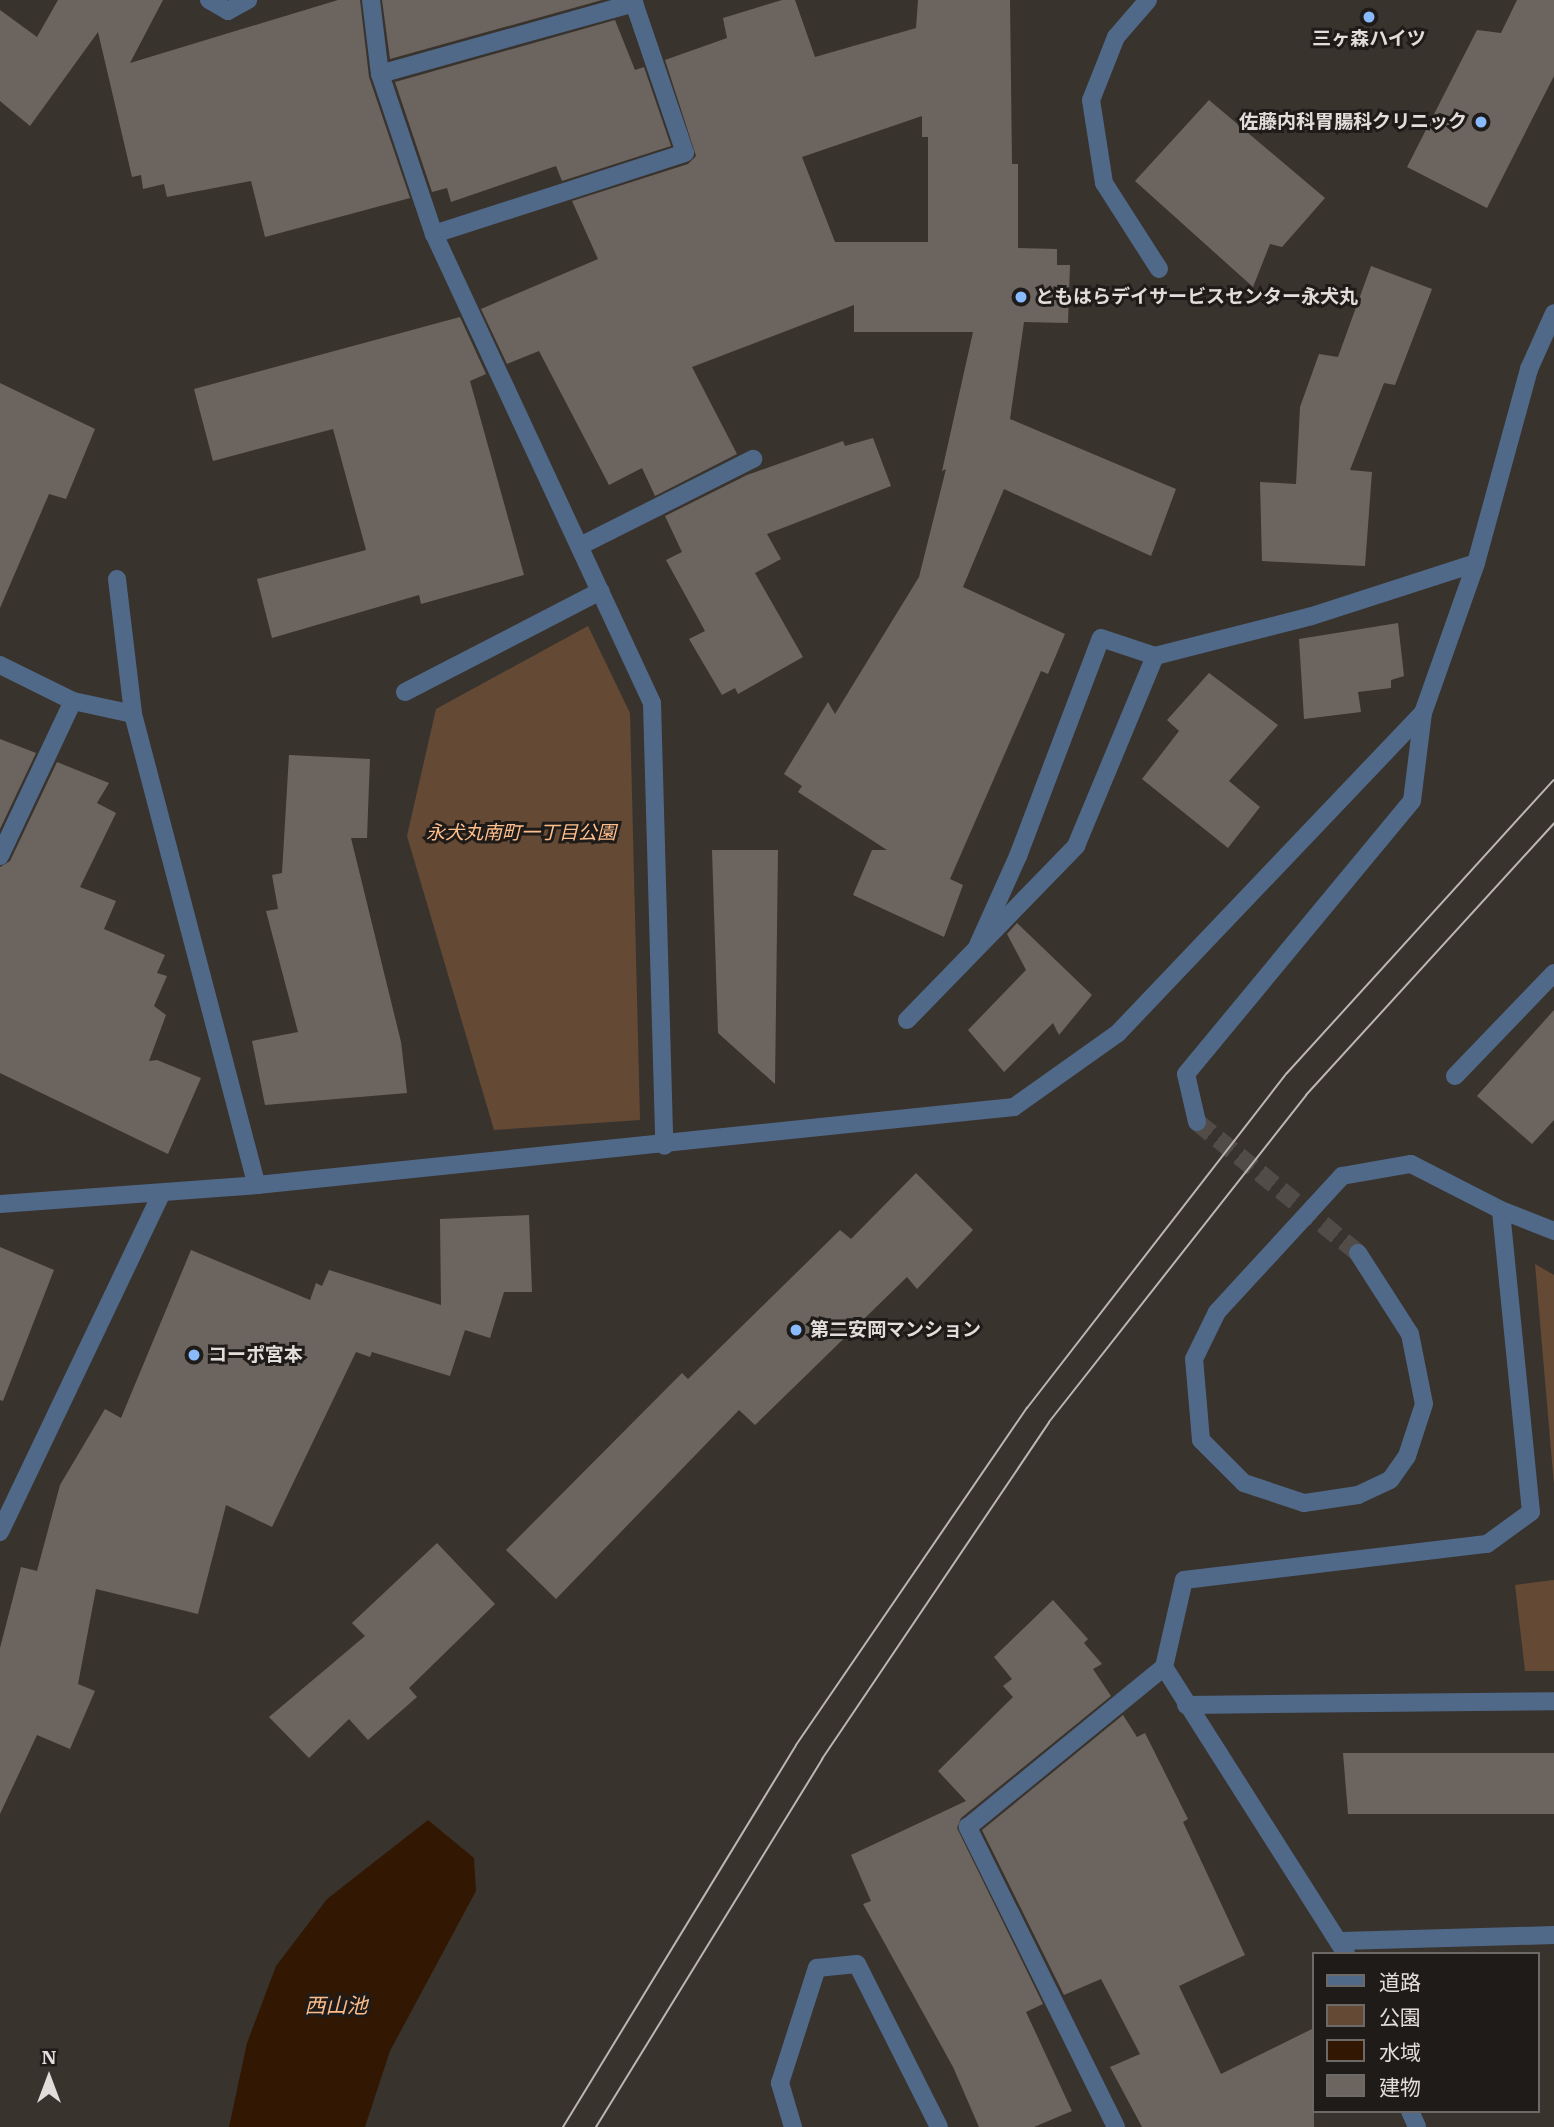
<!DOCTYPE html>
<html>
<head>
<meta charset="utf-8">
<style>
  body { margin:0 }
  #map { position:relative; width:1554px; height:2127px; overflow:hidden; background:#39332e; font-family:"IBM Plex Serif","Noto Sans JP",serif }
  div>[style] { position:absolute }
  .green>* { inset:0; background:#644935 }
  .water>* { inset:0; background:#321802 }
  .building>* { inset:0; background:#6c655f }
  .minor-tunnel>* { height:18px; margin-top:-9px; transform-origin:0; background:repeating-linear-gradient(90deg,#524c48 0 18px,transparent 0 27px) }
  .minor>* { height:18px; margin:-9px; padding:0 9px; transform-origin:9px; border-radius:9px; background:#516989 }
  .tram>* { height:2px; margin:-1px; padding:0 1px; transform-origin:1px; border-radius:1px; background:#bcb6b3 }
  .dots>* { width:19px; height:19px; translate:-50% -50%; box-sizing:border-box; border:4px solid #1e1b19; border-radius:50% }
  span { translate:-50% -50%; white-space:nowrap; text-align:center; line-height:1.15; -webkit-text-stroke:6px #1e1b19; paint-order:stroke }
  .poi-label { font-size:19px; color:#e2ddda; font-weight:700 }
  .right { translate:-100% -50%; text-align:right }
  .left { translate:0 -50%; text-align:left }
  .park-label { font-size:19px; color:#febe8d; font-style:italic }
  .water-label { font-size:21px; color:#fbba8a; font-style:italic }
  .legend { position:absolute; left:1312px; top:1952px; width:228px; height:161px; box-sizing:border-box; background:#1e1b19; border:2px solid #6c6966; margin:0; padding:9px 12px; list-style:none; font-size:21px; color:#e2ddda }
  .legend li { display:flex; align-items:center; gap:14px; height:35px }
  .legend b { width:35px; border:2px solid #6c6966 }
  .north { position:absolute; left:14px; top:2043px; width:70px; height:70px; -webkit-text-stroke:5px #1e1b19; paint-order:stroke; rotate:0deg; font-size:19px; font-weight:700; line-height:28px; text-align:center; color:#e2ddda }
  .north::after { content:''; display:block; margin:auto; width:24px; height:32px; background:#e2ddda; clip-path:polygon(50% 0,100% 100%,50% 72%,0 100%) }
</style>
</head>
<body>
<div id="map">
  <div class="green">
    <div style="clip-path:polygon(588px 626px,630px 713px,640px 1120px,494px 1130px,407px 836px,436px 709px)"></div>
    <div style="clip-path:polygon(1535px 1264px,1554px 1275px,1554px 1485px)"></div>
    <div style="clip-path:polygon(1554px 1580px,1554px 1671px,1525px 1671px,1515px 1585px)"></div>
  </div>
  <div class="water">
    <div style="clip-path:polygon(428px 1820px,474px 1858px,476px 1891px,390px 2051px,365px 2127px,229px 2127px,247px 2043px,276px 1966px,327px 1899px)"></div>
  </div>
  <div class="building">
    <div style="clip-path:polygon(58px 0,163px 0,130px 63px,338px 0,360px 0,369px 77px,410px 198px,265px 237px,251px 181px,167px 197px,164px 184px,143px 189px,141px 175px,132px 177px,98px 32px,30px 126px,0 101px,0 10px,37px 37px)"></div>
    <div style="clip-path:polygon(382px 0,602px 0,390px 59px)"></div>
    <div style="clip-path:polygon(evenodd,782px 0,795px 0,815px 57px,916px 28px,918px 0,1010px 0,1012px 164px,1018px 164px,1018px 248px,1057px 249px,1057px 265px,1070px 265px,1068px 323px,1024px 322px,1010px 419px,1176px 489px,1151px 556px,1004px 489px,963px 587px,1065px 634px,1048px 674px,1041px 671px,950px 879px,963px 885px,944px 937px,853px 895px,872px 850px,887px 850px,798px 792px,802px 786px,784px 774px,828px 702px,835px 714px,919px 577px,946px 469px,942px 471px,973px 332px,854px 332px,854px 305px,692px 367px,737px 454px,655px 496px,642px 468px,609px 485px,539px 351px,507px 364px,481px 309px,598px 259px,572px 201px,688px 164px,696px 156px,665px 60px,727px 38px,723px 18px,782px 0,922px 116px,922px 137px,928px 137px,928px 242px,835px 242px,802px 157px,922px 116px)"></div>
    <div style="clip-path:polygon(1517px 0,1554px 0,1554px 76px,1487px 208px,1407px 167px,1477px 30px,1501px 33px)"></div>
    <div style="clip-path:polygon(615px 20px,635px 70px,644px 67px,671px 146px,562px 181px,556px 166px,451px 202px,447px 188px,432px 192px,395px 82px)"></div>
    <div style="clip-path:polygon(1209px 100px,1325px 198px,1282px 247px,1270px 244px,1253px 287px,1135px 181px)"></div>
    <div style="clip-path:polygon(1371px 266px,1432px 289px,1395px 385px,1384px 383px,1350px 470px,1372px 472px,1365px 566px,1262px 561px,1260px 482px,1296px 484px,1300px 407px,1319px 354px,1338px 357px)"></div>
    <div style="clip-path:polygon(460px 317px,486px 374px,470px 381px,524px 575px,421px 604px,419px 595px,272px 638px,257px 579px,366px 550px,333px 429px,213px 461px,194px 389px)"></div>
    <div style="clip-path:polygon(0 383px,95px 429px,66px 499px,49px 494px,0 608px)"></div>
    <div style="clip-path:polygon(873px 438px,891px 486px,767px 534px,781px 559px,755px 573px,803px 657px,738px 694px,735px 688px,722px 695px,689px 639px,705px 631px,666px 560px,682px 552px,665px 516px,747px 475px,843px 441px,845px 446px)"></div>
    <div style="clip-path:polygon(1398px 623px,1404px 676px,1391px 680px,1391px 688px,1358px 692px,1361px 712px,1304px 719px,1299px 639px)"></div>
    <div style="clip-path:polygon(1209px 673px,1278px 725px,1229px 781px,1260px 807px,1228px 848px,1142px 779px,1179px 731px,1167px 720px)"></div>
    <div style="clip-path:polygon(0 739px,36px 753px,0 829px)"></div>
    <div style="clip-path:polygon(289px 755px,370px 759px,367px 838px,351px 838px,401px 1042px,407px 1093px,265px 1105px,252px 1041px,298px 1032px,266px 911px,278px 909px,272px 875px,282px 873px)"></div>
    <div style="clip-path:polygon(57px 762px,109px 783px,97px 803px,116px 813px,80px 887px,116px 901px,104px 929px,165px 955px,157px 973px,167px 976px,154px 1006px,166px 1015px,149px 1061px,157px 1060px,201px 1078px,168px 1154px,0 1073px,0 867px,10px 861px)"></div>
    <div style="clip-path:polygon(712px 850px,778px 850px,775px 1084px,718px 1033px)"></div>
    <div style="clip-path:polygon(1017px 923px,1092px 995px,1059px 1035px,1053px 1023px,1004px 1072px,968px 1030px,1026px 970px,1007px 934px)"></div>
    <div style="clip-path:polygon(1554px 1010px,1554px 1120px,1532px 1144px,1477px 1096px)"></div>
    <div style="clip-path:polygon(916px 1173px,973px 1230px,917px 1289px,907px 1277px,755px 1425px,739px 1410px,556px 1599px,506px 1550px,682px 1373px,688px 1379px,840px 1230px,851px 1239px)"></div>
    <div style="clip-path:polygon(529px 1215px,532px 1292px,504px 1292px,490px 1338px,465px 1330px,450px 1376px,372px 1352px,370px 1357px,356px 1352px,272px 1527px,226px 1505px,198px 1614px,96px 1589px,78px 1684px,95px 1691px,70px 1749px,37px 1735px,0 1814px,0 1648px,21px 1567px,37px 1571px,60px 1485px,105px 1409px,121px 1418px,191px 1250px,310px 1300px,316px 1283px,322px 1286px,329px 1270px,441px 1305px,440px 1219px)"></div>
    <div style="clip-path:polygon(0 1247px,54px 1270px,3px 1401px,0 1400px)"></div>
    <div style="clip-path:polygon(437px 1543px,495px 1604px,409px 1688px,417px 1697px,368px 1740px,349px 1719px,309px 1758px,269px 1717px,365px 1636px,352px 1623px)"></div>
    <div style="clip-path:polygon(1053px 1600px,1088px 1639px,1084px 1643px,1102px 1664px,1093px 1669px,1111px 1696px,961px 1818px,957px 1828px,1043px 2004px,1026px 2012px,1072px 2111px,1034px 2127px,979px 2127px,953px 2067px,863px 1904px,871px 1901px,851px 1855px,966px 1801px,938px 1771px,1013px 1697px,1003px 1686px,1012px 1679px,994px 1657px)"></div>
    <div style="clip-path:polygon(1123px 1715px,1137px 1737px,1145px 1733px,1188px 1819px,1183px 1822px,1245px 1955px,1179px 1986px,1221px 2074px,1314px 2028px,1314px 2127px,1142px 2127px,1110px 2067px,1140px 2054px,1101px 1979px,1064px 1995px,982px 1830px)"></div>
    <div style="clip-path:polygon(1343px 1753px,1554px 1753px,1554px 1814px,1348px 1814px)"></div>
  </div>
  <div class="minor-tunnel">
    <div style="left:1197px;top:1122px;width:208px;rotate:39.1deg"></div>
  </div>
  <div class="minor">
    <div style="left:209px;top:0;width:22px;rotate:30deg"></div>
    <div style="left:228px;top:11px;width:23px;rotate:-29deg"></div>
    <div style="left:371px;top:0;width:75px;rotate:83.1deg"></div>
    <div style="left:380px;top:74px;width:169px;rotate:71.4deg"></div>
    <div style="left:434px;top:234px;width:517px;rotate:65.07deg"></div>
    <div style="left:652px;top:703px;width:443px;rotate:88.4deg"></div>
    <div style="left:1148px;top:0;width:49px;rotate:130.9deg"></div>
    <div style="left:1116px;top:37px;width:68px;rotate:111.6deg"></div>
    <div style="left:1091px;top:100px;width:84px;rotate:81.1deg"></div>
    <div style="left:1104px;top:183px;width:102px;rotate:57.4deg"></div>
    <div style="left:380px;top:74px;width:264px;rotate:-15.6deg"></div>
    <div style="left:634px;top:3px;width:158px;rotate:71.2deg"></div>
    <div style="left:685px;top:153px;width:264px;rotate:162.1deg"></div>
    <div style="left:580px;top:546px;width:194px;rotate:-26.7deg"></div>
    <div style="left:117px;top:579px;width:136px;rotate:83.2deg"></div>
    <div style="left:0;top:665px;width:81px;rotate:26.3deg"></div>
    <div style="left:73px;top:701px;width:61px;rotate:12.2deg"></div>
    <div style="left:133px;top:714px;width:487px;rotate:75.3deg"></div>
    <div style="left:405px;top:692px;width:220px;rotate:-27.3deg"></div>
    <div style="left:0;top:856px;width:171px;rotate:-64.8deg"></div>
    <div style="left:978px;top:945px;width:98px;rotate:-65.8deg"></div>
    <div style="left:1018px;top:856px;width:233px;rotate:-69.2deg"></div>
    <div style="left:1101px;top:638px;width:57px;rotate:18.4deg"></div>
    <div style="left:1155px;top:656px;width:162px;rotate:-14.3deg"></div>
    <div style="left:1312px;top:616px;width:172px;rotate:-17.9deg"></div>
    <div style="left:907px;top:1020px;width:243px;rotate:-45.8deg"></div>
    <div style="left:1076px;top:846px;width:206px;rotate:-67.4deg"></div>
    <div style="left:1455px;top:1076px;width:143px;rotate:-46.1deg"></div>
    <div style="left:1197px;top:1122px;width:49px;rotate:-102.9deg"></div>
    <div style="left:1186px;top:1074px;width:354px;rotate:-50.4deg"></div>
    <div style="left:1412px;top:801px;width:89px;rotate:-82.9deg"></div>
    <div style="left:1423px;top:713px;width:159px;rotate:-70.5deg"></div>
    <div style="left:1476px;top:563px;width:201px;rotate:-74.7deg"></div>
    <div style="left:1529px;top:369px;width:61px;rotate:-65.9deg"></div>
    <div style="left:0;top:1204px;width:258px;rotate:-4.2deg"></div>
    <div style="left:257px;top:1185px;width:761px;rotate:-5.88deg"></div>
    <div style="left:1014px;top:1107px;width:128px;rotate:-35.4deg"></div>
    <div style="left:1118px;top:1033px;width:442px;rotate:-46.4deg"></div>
    <div style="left:1358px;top:1253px;width:96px;rotate:57.3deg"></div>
    <div style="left:1410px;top:1334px;width:71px;rotate:78.7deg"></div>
    <div style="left:1424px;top:1404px;width:55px;rotate:108.1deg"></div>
    <div style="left:1407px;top:1456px;width:29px;rotate:125deg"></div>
    <div style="left:1390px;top:1480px;width:35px;rotate:155deg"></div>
    <div style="left:1358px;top:1495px;width:55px;rotate:171.6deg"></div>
    <div style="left:1304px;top:1503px;width:63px;rotate:-161.6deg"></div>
    <div style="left:1244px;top:1483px;width:61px;rotate:-135deg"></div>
    <div style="left:1201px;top:1440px;width:81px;rotate:-94.9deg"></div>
    <div style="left:1194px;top:1359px;width:52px;rotate:-63.9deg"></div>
    <div style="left:1217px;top:1312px;width:185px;rotate:-47.4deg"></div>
    <div style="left:1342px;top:1176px;width:70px;rotate:-9.9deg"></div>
    <div style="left:1411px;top:1164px;width:101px;rotate:27.1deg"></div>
    <div style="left:1501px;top:1210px;width:57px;rotate:21.6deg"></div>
    <div style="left:0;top:1532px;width:374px;rotate:-64.5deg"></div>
    <div style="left:1164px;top:1667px;width:340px;rotate:57.6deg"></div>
    <div style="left:1186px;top:1705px;width:368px;rotate:-0.6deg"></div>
    <div style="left:1341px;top:1941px;width:213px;rotate:-1.6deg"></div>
    <div style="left:1410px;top:2111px;width:17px;rotate:66deg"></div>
    <div style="left:793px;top:2127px;width:46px;rotate:-106.5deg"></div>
    <div style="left:780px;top:2083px;width:121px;rotate:-72.2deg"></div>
    <div style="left:817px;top:1968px;width:40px;rotate:-5.7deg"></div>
    <div style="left:857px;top:1964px;width:182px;rotate:63.3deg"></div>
    <div style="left:1116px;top:2127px;width:335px;rotate:-116.3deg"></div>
    <div style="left:968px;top:1827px;width:253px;rotate:-39.2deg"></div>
    <div style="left:1164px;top:1667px;width:89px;rotate:-77.1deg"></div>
    <div style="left:1184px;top:1580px;width:305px;rotate:-6.8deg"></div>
    <div style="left:1487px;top:1544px;width:54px;rotate:-36deg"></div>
    <div style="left:1531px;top:1512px;width:303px;rotate:-95.7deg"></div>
  </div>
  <div class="tram">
    <div style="left:563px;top:2127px;width:447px;rotate:-58.6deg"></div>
    <div style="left:796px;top:1745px;width:409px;rotate:-55.6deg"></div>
    <div style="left:1027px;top:1408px;width:424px;rotate:-52.2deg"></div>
    <div style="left:1287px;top:1073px;width:396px;rotate:-47.7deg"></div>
    <div style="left:596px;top:2127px;width:432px;rotate:-58.4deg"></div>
    <div style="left:822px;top:1759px;width:406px;rotate:-56deg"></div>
    <div style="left:1049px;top:1422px;width:416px;rotate:-51.8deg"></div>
    <div style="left:1306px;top:1095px;width:368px;rotate:-47.6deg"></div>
  </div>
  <div class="dots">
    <div style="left:1369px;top:17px;background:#88bafc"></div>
    <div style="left:1481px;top:122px;background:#88bafc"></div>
    <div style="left:1021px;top:297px;background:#88bafc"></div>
    <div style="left:796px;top:1330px;background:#88bafc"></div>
    <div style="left:194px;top:1355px;background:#88bafc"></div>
  </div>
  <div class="poi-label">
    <span style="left:1369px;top:39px">三ヶ森ハイツ</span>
    <span class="right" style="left:1467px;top:122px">佐藤内科胃腸科クリニック</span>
    <span class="left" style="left:1035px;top:297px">ともはらデイサービスセンター永犬丸</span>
    <span class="left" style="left:810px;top:1330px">第二安岡マンション</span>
    <span class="left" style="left:208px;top:1355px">コーポ宮本</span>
  </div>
  <div class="park-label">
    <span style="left:521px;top:833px">永犬丸南町一丁目公園</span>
  </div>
  <div class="water-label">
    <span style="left:336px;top:2005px">西山池</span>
  </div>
  <ul class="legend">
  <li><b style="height:9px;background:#516989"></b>道路</li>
  <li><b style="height:19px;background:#644935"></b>公園</li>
  <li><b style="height:19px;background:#321802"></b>水域</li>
  <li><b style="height:19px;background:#6c655f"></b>建物</li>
  </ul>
  <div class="north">N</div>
</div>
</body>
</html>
